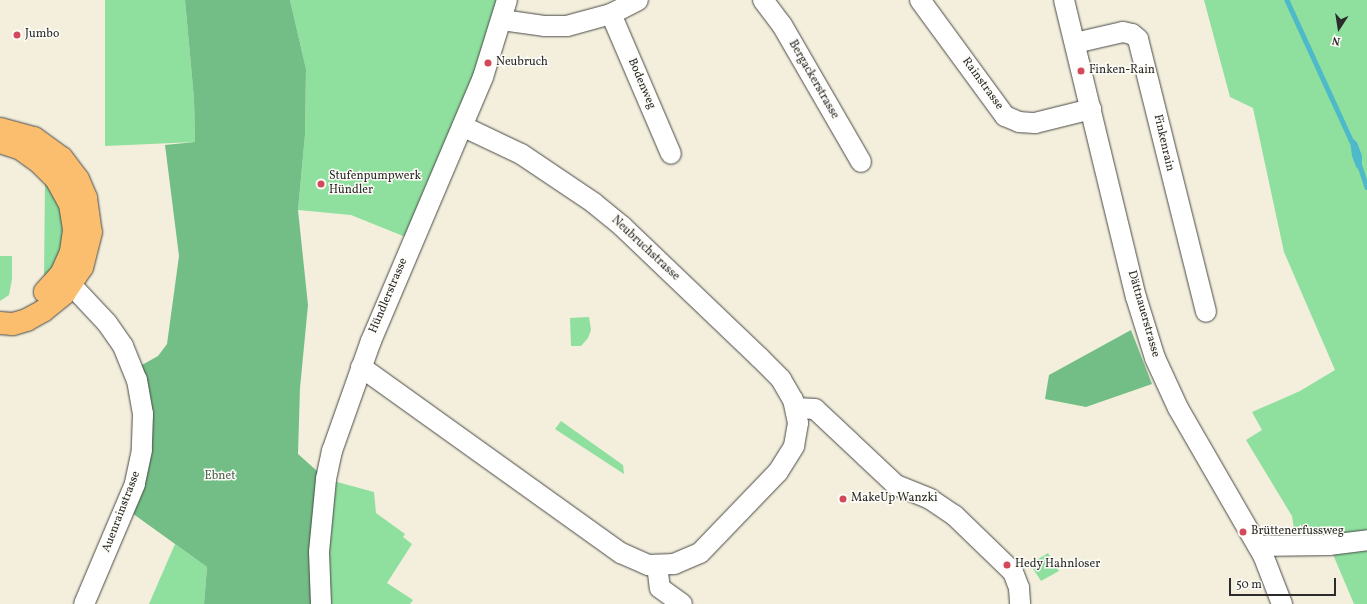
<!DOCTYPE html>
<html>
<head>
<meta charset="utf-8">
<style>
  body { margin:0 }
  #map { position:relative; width:1367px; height:604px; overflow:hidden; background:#f3efdc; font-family:Vollkorn,serif }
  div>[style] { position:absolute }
  .green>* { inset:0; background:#8fdf9f }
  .forest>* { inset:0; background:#73be86 }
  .water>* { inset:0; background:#4ebac9 }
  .stream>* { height:4.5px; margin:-2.25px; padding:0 2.25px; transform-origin:2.25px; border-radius:2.25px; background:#4ebac9 }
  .roads { filter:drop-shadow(0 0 1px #494846) drop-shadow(0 0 1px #494846) }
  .minor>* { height:20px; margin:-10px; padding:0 10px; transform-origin:10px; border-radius:10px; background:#fff }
  .major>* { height:22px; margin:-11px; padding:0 11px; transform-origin:11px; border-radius:11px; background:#fbbe6e }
  .dots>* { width:11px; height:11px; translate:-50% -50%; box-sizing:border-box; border:2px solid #fdfcf7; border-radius:50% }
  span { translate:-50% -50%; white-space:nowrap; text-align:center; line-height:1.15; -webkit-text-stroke:3px #fdfcf7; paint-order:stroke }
  .poi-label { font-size:12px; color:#2b2b2b }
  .left { translate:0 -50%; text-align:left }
  .street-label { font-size:12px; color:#2b2b2b }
  .park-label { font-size:12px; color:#49614e }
  .north { position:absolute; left:1319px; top:8px; width:40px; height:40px; -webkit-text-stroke:3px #fdfcf7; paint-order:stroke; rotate:192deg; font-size:11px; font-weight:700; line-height:16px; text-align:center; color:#2b2b2b }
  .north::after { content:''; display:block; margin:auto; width:14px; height:18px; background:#2b2b2b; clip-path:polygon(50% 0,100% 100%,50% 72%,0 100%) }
  .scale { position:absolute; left:1229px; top:578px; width:107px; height:18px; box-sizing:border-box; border:2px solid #2b2b2b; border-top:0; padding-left:5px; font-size:12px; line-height:14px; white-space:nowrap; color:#2b2b2b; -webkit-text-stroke:3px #fdfcf7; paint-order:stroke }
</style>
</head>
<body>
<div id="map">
  <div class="green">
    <div style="clip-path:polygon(105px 0,185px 0,194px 99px,195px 142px,105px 146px)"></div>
    <div style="clip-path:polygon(290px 0,507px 0,413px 240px,351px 215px,298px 210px,305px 135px,306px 69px)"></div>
    <div style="clip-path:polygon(evenodd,1204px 0,1367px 0,1367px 604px,1354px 604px,1329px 545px,1290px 546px,1294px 529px,1292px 516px,1246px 440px,1262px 430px,1252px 412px,1300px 391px,1335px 370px,1284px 252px,1253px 108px,1230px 97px,1204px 0,1352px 138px,1357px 142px,1362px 155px,1356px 167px,1350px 143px,1352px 138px)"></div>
    <div style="clip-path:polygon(45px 181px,59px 203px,63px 233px,59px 256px,44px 279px)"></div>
    <div style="clip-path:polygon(0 256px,12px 256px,12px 279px,9px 295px,0 301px)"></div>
    <div style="clip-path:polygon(589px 317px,591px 330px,588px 338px,581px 346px,571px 346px,570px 318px)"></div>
    <div style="clip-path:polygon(561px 421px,623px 465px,624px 474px,555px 429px)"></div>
    <div style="clip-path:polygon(326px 479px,374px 492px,376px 513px,405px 534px,403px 537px,412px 544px,387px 583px,413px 600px,410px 604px,321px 604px)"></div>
    <div style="clip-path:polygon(175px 544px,207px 567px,204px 604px,149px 604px)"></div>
    <div style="clip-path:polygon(1048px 553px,1059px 571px,1041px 581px,1030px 564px)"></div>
  </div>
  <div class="forest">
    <div style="clip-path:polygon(185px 0,290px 0,306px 69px,305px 135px,298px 210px,308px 305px,300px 388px,298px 454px,326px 479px,321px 604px,204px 604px,207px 567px,125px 508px,135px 484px,133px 370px,158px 356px,167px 344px,179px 256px,165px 145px,195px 142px,194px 99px)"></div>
    <div style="clip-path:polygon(1131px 330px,1152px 384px,1086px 407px,1045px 399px,1049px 375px)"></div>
  </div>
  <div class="water">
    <div style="clip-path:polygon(1352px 138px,1357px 142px,1362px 155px,1362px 172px,1356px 167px,1352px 156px,1350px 141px)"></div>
  </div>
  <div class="stream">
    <div style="left:1287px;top:0;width:158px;rotate:65.4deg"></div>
    <div style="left:1360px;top:166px;width:22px;rotate:72deg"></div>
  </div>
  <div class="roads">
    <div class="minor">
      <div style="left:763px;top:0;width:31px;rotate:53deg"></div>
      <div style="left:782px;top:25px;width:158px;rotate:60deg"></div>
      <div style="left:920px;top:0;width:144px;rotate:53.8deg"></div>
      <div style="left:1005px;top:116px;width:15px;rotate:23deg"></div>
      <div style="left:1019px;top:122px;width:16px;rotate:4deg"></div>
      <div style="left:1035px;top:123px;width:58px;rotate:-14deg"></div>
      <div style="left:1064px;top:0;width:306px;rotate:76.4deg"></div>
      <div style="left:1136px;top:297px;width:64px;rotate:72.7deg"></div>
      <div style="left:1155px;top:358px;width:55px;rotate:65.3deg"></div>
      <div style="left:1178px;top:408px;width:170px;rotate:60deg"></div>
      <div style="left:1263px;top:555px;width:53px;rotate:68.8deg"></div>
      <div style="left:611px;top:14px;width:152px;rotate:66.8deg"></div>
      <div style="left:502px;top:20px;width:42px;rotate:8.1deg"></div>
      <div style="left:544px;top:26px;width:23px"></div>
      <div style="left:567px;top:26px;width:46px;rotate:-15.3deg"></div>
      <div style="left:611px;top:14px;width:30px;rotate:-27deg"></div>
      <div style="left:1075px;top:43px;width:49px;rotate:-12.9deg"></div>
      <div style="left:1123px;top:32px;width:9px;rotate:13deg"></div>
      <div style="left:1132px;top:34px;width:8px;rotate:40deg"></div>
      <div style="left:1138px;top:39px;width:281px;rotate:76deg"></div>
      <div style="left:61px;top:274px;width:67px;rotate:46.8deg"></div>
      <div style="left:107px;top:323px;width:28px;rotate:55deg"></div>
      <div style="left:123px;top:346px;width:37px;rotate:68deg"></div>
      <div style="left:137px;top:380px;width:35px;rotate:80deg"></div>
      <div style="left:143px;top:414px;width:36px;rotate:92deg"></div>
      <div style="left:142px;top:450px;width:35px;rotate:102deg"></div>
      <div style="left:135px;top:484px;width:130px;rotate:113deg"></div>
      <div style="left:361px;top:367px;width:320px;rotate:35.6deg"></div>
      <div style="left:621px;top:553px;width:30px;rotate:24deg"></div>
      <div style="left:648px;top:565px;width:26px;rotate:-2deg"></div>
      <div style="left:674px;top:564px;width:28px;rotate:-23deg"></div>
      <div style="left:700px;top:553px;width:112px;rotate:-46.1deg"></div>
      <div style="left:778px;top:472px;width:31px;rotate:-58deg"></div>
      <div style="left:794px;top:446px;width:23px;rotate:-80deg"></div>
      <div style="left:798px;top:423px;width:24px;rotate:-102deg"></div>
      <div style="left:793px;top:400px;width:24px;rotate:-120deg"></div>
      <div style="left:781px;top:379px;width:30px;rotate:-135deg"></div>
      <div style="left:760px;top:358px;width:191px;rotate:-136.3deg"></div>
      <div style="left:622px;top:226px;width:36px;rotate:-141deg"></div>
      <div style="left:594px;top:203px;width:88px;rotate:-146.1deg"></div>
      <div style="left:521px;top:154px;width:65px;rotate:-154.6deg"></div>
      <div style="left:796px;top:408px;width:19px;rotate:3deg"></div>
      <div style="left:815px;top:409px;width:111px;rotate:43.2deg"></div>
      <div style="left:896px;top:485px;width:37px;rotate:22deg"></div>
      <div style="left:930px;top:499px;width:29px;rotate:34deg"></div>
      <div style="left:954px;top:515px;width:82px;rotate:44deg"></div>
      <div style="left:1013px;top:572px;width:17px;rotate:69deg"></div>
      <div style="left:1019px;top:588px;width:16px;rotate:86deg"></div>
      <div style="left:1258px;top:546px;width:71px;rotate:-0.8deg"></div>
      <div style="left:1329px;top:545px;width:38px;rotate:-7deg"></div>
      <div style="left:657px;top:565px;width:23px;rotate:83deg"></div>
      <div style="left:660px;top:588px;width:27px;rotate:36deg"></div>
      <div style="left:321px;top:604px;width:52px;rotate:-92.2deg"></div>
      <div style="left:319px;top:552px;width:73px;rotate:-84.5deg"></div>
      <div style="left:326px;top:479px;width:29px;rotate:-78deg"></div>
      <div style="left:332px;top:451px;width:117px;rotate:-70.5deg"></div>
      <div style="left:371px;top:341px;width:287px;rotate:-67deg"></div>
      <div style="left:483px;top:77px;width:81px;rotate:-72.7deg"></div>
    </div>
    <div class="major">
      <div style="left:0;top:129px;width:35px;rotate:15deg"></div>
      <div style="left:34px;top:138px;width:34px;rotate:36deg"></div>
      <div style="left:62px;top:158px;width:26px;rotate:53deg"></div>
      <div style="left:78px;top:179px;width:21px;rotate:67deg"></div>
      <div style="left:86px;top:198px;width:34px;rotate:82deg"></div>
      <div style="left:91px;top:232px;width:36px;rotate:104deg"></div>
      <div style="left:82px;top:267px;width:32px;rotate:124deg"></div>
      <div style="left:64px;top:294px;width:27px;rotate:141deg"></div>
      <div style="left:43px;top:311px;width:18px;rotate:151deg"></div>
      <div style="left:27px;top:320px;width:15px;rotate:164deg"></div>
      <div style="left:13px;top:324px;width:13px;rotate:-176deg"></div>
      <div style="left:0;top:142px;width:22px;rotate:18deg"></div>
      <div style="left:21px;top:149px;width:24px;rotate:36deg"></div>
      <div style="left:40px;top:163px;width:23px;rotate:45deg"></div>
      <div style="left:56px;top:179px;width:29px;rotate:61deg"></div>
      <div style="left:70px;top:204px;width:26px;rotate:81deg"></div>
      <div style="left:74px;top:230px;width:22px;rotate:98deg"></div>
      <div style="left:71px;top:252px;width:24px;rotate:114deg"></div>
      <div style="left:61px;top:274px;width:24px;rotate:132deg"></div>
    </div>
  </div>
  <div class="dots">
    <div style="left:17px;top:35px;background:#d1495b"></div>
    <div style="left:488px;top:63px;background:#d1495b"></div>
    <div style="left:1081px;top:71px;background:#d1495b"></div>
    <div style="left:321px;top:184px;background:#d1495b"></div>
    <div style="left:843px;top:499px;background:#d1495b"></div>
    <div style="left:1243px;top:532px;background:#d1495b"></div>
    <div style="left:1007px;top:565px;background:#d1495b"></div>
  </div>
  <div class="poi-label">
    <span class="left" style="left:25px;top:35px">Jumbo</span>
    <span class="left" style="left:496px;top:63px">Neubruch</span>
    <span class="left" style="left:1089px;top:71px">Finken-Rain</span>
    <span class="left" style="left:329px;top:184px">Stufenpumpwerk<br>Hündler</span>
    <span class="left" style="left:851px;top:499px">MakeUp Wanzki</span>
    <span class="left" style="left:1251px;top:532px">Brüttenerfussweg</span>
    <span class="left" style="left:1015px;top:565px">Hedy Hahnloser</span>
  </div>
  <div class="street-label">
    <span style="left:813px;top:80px;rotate:60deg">Bergackerstrasse</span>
    <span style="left:641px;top:84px;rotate:67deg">Bodenweg</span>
    <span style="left:982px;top:84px;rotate:54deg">Rainstrasse</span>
    <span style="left:1163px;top:143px;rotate:77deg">Finkenrain</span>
    <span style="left:645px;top:249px;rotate:43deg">Neubruchstrasse</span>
    <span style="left:389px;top:296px;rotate:-67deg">Hündlerstrasse</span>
    <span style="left:1143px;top:314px;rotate:74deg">Dättnauerstrasse</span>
    <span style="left:122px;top:512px;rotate:-69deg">Auenrainstrasse</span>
  </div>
  <div class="park-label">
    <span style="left:220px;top:477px">Ebnet</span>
  </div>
  <div class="north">N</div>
  <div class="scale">50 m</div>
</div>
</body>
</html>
